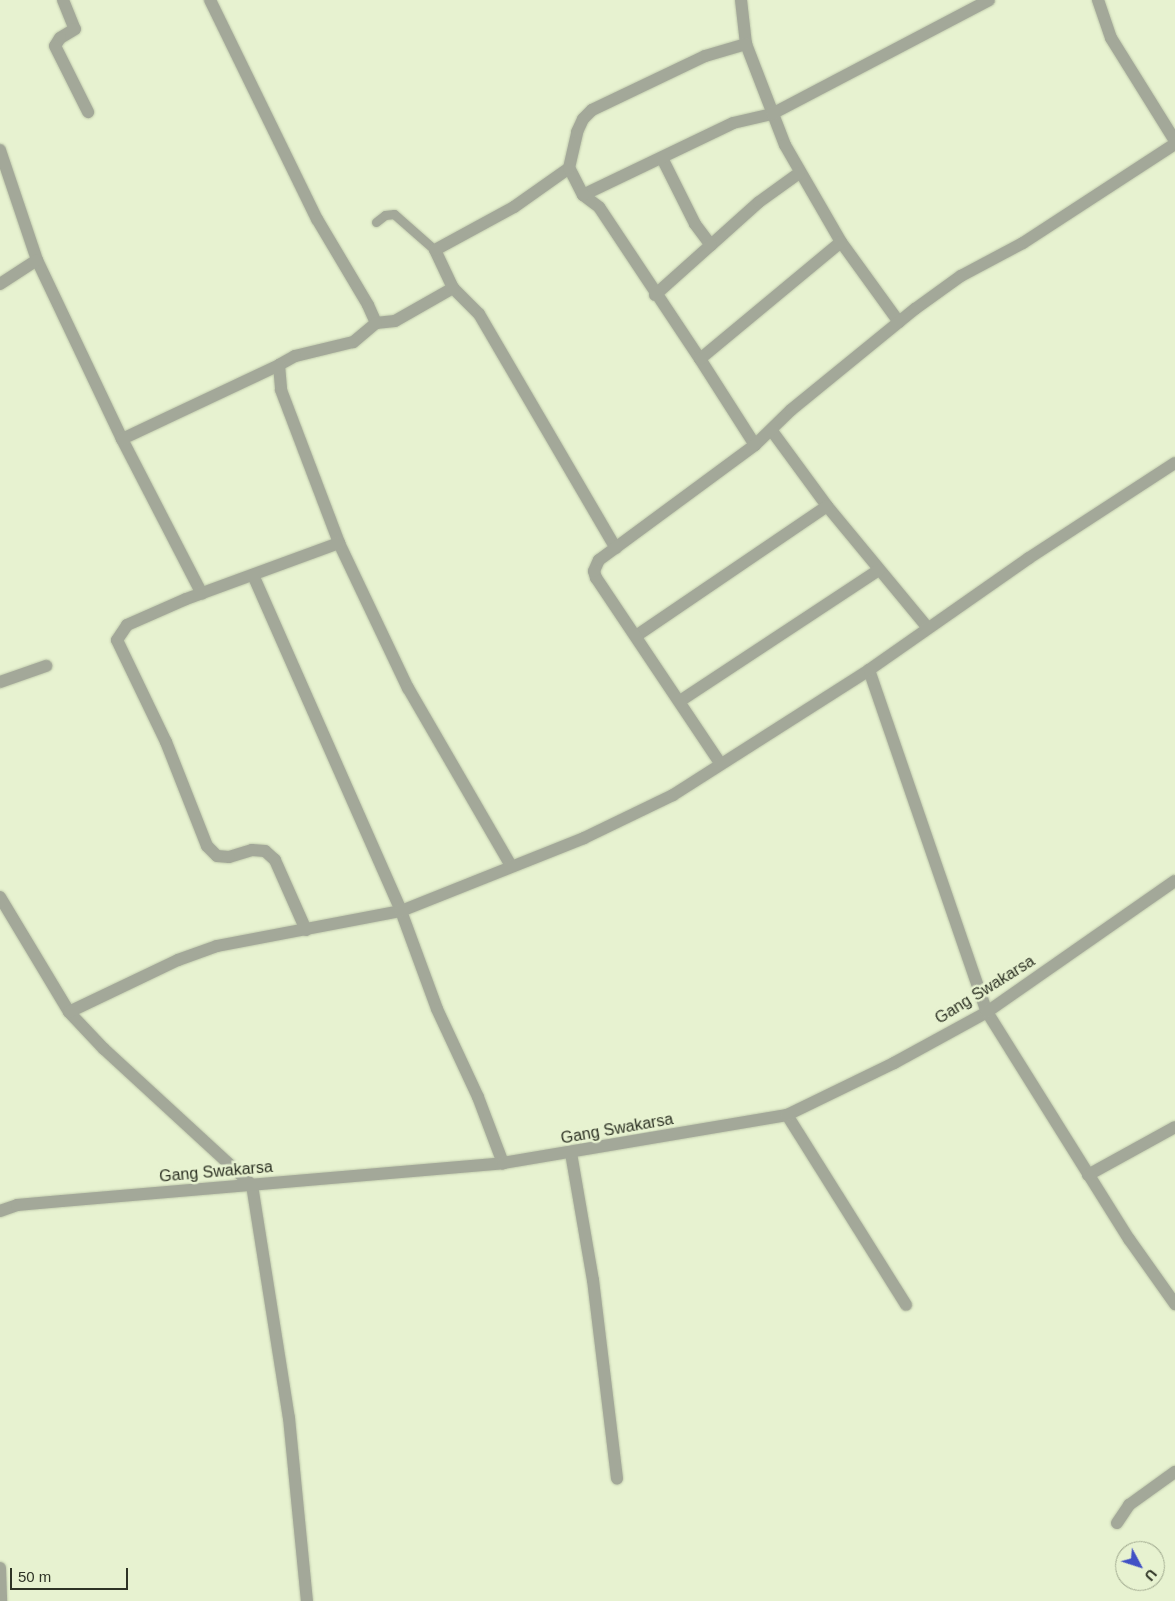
<!DOCTYPE html>
<html>
<head>
<meta charset="utf-8">
<style>
  body { margin:0 }
  #map { position:relative; width:1175px; height:1601px; overflow:hidden; background:#e7f2d0; font-family:Arial,sans-serif }
  div>[style] { position:absolute }
  .roads { filter:drop-shadow(0 0 1px #c2ccae) drop-shadow(0 0 1px #c2ccae) }
  .lane>* { height:9px; margin:-4.5px; padding:0 4.5px; transform-origin:4.5px; border-radius:4.5px; background:#a3a899 }
  .street>* { height:12px; margin:-6px; padding:0 6px; transform-origin:6px; border-radius:6px; background:#a3a899 }
  span { translate:-50% -50%; white-space:nowrap; text-align:center; line-height:1.15; -webkit-text-stroke:5px #e7f2d0; paint-order:stroke }
  .street-label { font-size:16px; color:#2e3325 }
  .north { position:absolute; left:1115px; top:1541px; width:50px; height:50px; box-sizing:border-box; background:#e7f2d0; border:1px solid #9da68c; border-radius:50%; rotate:130deg; font-size:14px; font-weight:700; line-height:20px; text-align:center; color:#2e3325 }
  .north::after { content:''; display:block; margin:auto; width:18px; height:22px; background:#4151c5; clip-path:polygon(50% 0,100% 100%,50% 72%,0 100%) }
  .scale { position:absolute; left:10px; top:1568px; width:118px; height:22px; box-sizing:border-box; border:2px solid #2e3325; border-top:0; padding-left:6px; font-size:15px; line-height:18px; white-space:nowrap; color:#2e3325; -webkit-text-stroke:4px #e7f2d0; paint-order:stroke }
</style>
</head>
<body>
<div id="map">
  <div class="roads">
    <div class="lane">
      <div style="left:376px;top:222px;width:11px;rotate:-38deg"></div>
      <div style="left:385px;top:215px;width:9px;rotate:-6deg"></div>
      <div style="left:394px;top:214px;width:55px;rotate:41.3deg"></div>
    </div>
    <div class="street">
      <div style="left:63px;top:0;width:31px;rotate:68deg"></div>
      <div style="left:75px;top:29px;width:17px;rotate:149deg"></div>
      <div style="left:60px;top:38px;width:9px;rotate:122deg"></div>
      <div style="left:55px;top:46px;width:74px;rotate:63.4deg"></div>
      <div style="left:210px;top:0;width:244px;rotate:64deg"></div>
      <div style="left:317px;top:219px;width:100px;rotate:59.3deg"></div>
      <div style="left:368px;top:305px;width:20px;rotate:66deg"></div>
      <div style="left:376px;top:323px;width:19px;rotate:-6deg"></div>
      <div style="left:395px;top:321px;width:67px;rotate:-29.6deg"></div>
      <div style="left:453px;top:288px;width:37px;rotate:45deg"></div>
      <div style="left:479px;top:314px;width:271px;rotate:59.7deg"></div>
      <div style="left:741px;top:0;width:44px;rotate:83.5deg"></div>
      <div style="left:746px;top:44px;width:108px;rotate:68.9deg"></div>
      <div style="left:785px;top:145px;width:112px;rotate:60deg"></div>
      <div style="left:841px;top:242px;width:99px;rotate:54.1deg"></div>
      <div style="left:1098px;top:0;width:40px;rotate:71.1deg"></div>
      <div style="left:1111px;top:38px;width:121px;rotate:58.1deg"></div>
      <div style="left:0;top:150px;width:116px;rotate:71.4deg"></div>
      <div style="left:37px;top:260px;width:198px;rotate:64.6deg"></div>
      <div style="left:122px;top:439px;width:174px;rotate:62.7deg"></div>
      <div style="left:662px;top:158px;width:74px;rotate:63.4deg"></div>
      <div style="left:695px;top:224px;width:26px;rotate:53deg"></div>
      <div style="left:711px;top:245px;width:64px;rotate:-41.9deg"></div>
      <div style="left:759px;top:202px;width:49px;rotate:-35.9deg"></div>
      <div style="left:583px;top:195px;width:166px;rotate:-25.6deg"></div>
      <div style="left:733px;top:123px;width:40px;rotate:-13deg"></div>
      <div style="left:772px;top:114px;width:245px;rotate:-27.7deg"></div>
      <div style="left:0;top:284px;width:44px;rotate:-33deg"></div>
      <div style="left:453px;top:288px;width:42px;rotate:-115.3deg"></div>
      <div style="left:435px;top:250px;width:90px;rotate:-28.6deg"></div>
      <div style="left:514px;top:207px;width:67px;rotate:-35.3deg"></div>
      <div style="left:655px;top:295px;width:75px;rotate:-41.8deg"></div>
      <div style="left:376px;top:323px;width:30px;rotate:140deg"></div>
      <div style="left:353px;top:342px;width:60px;rotate:166.4deg"></div>
      <div style="left:295px;top:356px;width:18px;rotate:151deg"></div>
      <div style="left:279px;top:365px;width:25px;rotate:85deg"></div>
      <div style="left:281px;top:390px;width:164px;rotate:69.2deg"></div>
      <div style="left:339px;top:543px;width:161px;rotate:64.6deg"></div>
      <div style="left:408px;top:688px;width:206px;rotate:59.9deg"></div>
      <div style="left:700px;top:359px;width:182px;rotate:-123.6deg"></div>
      <div style="left:599px;top:207px;width:20px;rotate:-143deg"></div>
      <div style="left:583px;top:195px;width:30px;rotate:-117deg"></div>
      <div style="left:569px;top:168px;width:37px;rotate:-77deg"></div>
      <div style="left:577px;top:132px;width:14px;rotate:-65deg"></div>
      <div style="left:583px;top:119px;width:13px;rotate:-45deg"></div>
      <div style="left:592px;top:110px;width:125px;rotate:-25.5deg"></div>
      <div style="left:705px;top:56px;width:43px;rotate:-16.3deg"></div>
      <div style="left:772px;top:431px;width:93px;rotate:53.7deg"></div>
      <div style="left:827px;top:506px;width:158px;rotate:50.4deg"></div>
      <div style="left:122px;top:439px;width:174px;rotate:-25.2deg"></div>
      <div style="left:755px;top:445px;width:102px;rotate:-122.6deg"></div>
      <div style="left:700px;top:359px;width:183px;rotate:-39.7deg"></div>
      <div style="left:253px;top:575px;width:367px;rotate:66.2deg"></div>
      <div style="left:401px;top:911px;width:104px;rotate:69.8deg"></div>
      <div style="left:437px;top:1009px;width:97px;rotate:65deg"></div>
      <div style="left:478px;top:1097px;width:71px;rotate:69.3deg"></div>
      <div style="left:636px;top:636px;width:231px;rotate:-34.2deg"></div>
      <div style="left:869px;top:670px;width:362px;rotate:71deg"></div>
      <div style="left:987px;top:1012px;width:268px;rotate:58deg"></div>
      <div style="left:1129px;top:1239px;width:80px;rotate:54.7deg"></div>
      <div style="left:0;top:682px;width:49px;rotate:-19.2deg"></div>
      <div style="left:680px;top:701px;width:238px;rotate:-33.4deg"></div>
      <div style="left:720px;top:763px;width:223px;rotate:-123.8deg"></div>
      <div style="left:596px;top:578px;width:7px;rotate:-106deg"></div>
      <div style="left:594px;top:571px;width:12px;rotate:-66deg"></div>
      <div style="left:599px;top:560px;width:194px;rotate:-36.4deg"></div>
      <div style="left:755px;top:445px;width:50px;rotate:-44.2deg"></div>
      <div style="left:791px;top:410px;width:160px;rotate:-39.2deg"></div>
      <div style="left:915px;top:309px;width:57px;rotate:-35.7deg"></div>
      <div style="left:961px;top:276px;width:70px;rotate:-28deg"></div>
      <div style="left:1023px;top:243px;width:181px;rotate:-33.1deg"></div>
      <div style="left:0;top:897px;width:134px;rotate:59deg"></div>
      <div style="left:69px;top:1012px;width:51px;rotate:46.6deg"></div>
      <div style="left:104px;top:1049px;width:201px;rotate:42.6deg"></div>
      <div style="left:252px;top:1185px;width:236px;rotate:81deg"></div>
      <div style="left:289px;top:1418px;width:184px;rotate:84.4deg"></div>
      <div style="left:306px;top:930px;width:77px;rotate:-113.9deg"></div>
      <div style="left:275px;top:860px;width:13px;rotate:-138deg"></div>
      <div style="left:265px;top:851px;width:13px;rotate:-176deg"></div>
      <div style="left:252px;top:850px;width:24px;rotate:163deg"></div>
      <div style="left:229px;top:857px;width:12px;rotate:-175deg"></div>
      <div style="left:217px;top:856px;width:14px;rotate:-135deg"></div>
      <div style="left:207px;top:846px;width:112px;rotate:-111.5deg"></div>
      <div style="left:166px;top:742px;width:113px;rotate:-115.7deg"></div>
      <div style="left:117px;top:640px;width:18px;rotate:-56deg"></div>
      <div style="left:127px;top:625px;width:64px;rotate:-23.8deg"></div>
      <div style="left:186px;top:599px;width:163px;rotate:-20.1deg"></div>
      <div style="left:69px;top:1012px;width:121px;rotate:-25.5deg"></div>
      <div style="left:178px;top:960px;width:41px;rotate:-19.7deg"></div>
      <div style="left:217px;top:946px;width:187px;rotate:-10.8deg"></div>
      <div style="left:401px;top:911px;width:197px;rotate:-21.7deg"></div>
      <div style="left:584px;top:838px;width:99px;rotate:-25.8deg"></div>
      <div style="left:673px;top:795px;width:232px;rotate:-32.5deg"></div>
      <div style="left:869px;top:670px;width:195px;rotate:-35deg"></div>
      <div style="left:1029px;top:558px;width:174px;rotate:-33.1deg"></div>
      <div style="left:787px;top:1115px;width:224px;rotate:57.9deg"></div>
      <div style="left:571px;top:1153px;width:129px;rotate:80.2deg"></div>
      <div style="left:593px;top:1280px;width:200px;rotate:83.1deg"></div>
      <div style="left:1088px;top:1175px;width:99px;rotate:-28.9deg"></div>
      <div style="left:0;top:1211px;width:18px;rotate:-19deg"></div>
      <div style="left:17px;top:1205px;width:45px;rotate:-5.1deg"></div>
      <div style="left:62px;top:1201px;width:443px;rotate:-4.9deg"></div>
      <div style="left:503px;top:1163px;width:288px;rotate:-9.6deg"></div>
      <div style="left:787px;top:1115px;width:119px;rotate:-25.9deg"></div>
      <div style="left:894px;top:1063px;width:106px;rotate:-28.7deg"></div>
      <div style="left:987px;top:1012px;width:229px;rotate:-34.9deg"></div>
      <div style="left:1117px;top:1523px;width:22px;rotate:-56deg"></div>
      <div style="left:1129px;top:1505px;width:57px;rotate:-35.7deg"></div>
      <div style="left:0;top:1568px;width:33px;rotate:88deg"></div>
    </div>
  </div>
  <div class="street-label">
    <span style="left:985px;top:990px;rotate:-32deg">Gang Swakarsa</span>
    <span style="left:617px;top:1129px;rotate:-10deg">Gang Swakarsa</span>
    <span style="left:216px;top:1172px;rotate:-5deg">Gang Swakarsa</span>
  </div>
  <div class="north">U</div>
  <div class="scale">50 m</div>
</div>
</body>
</html>
